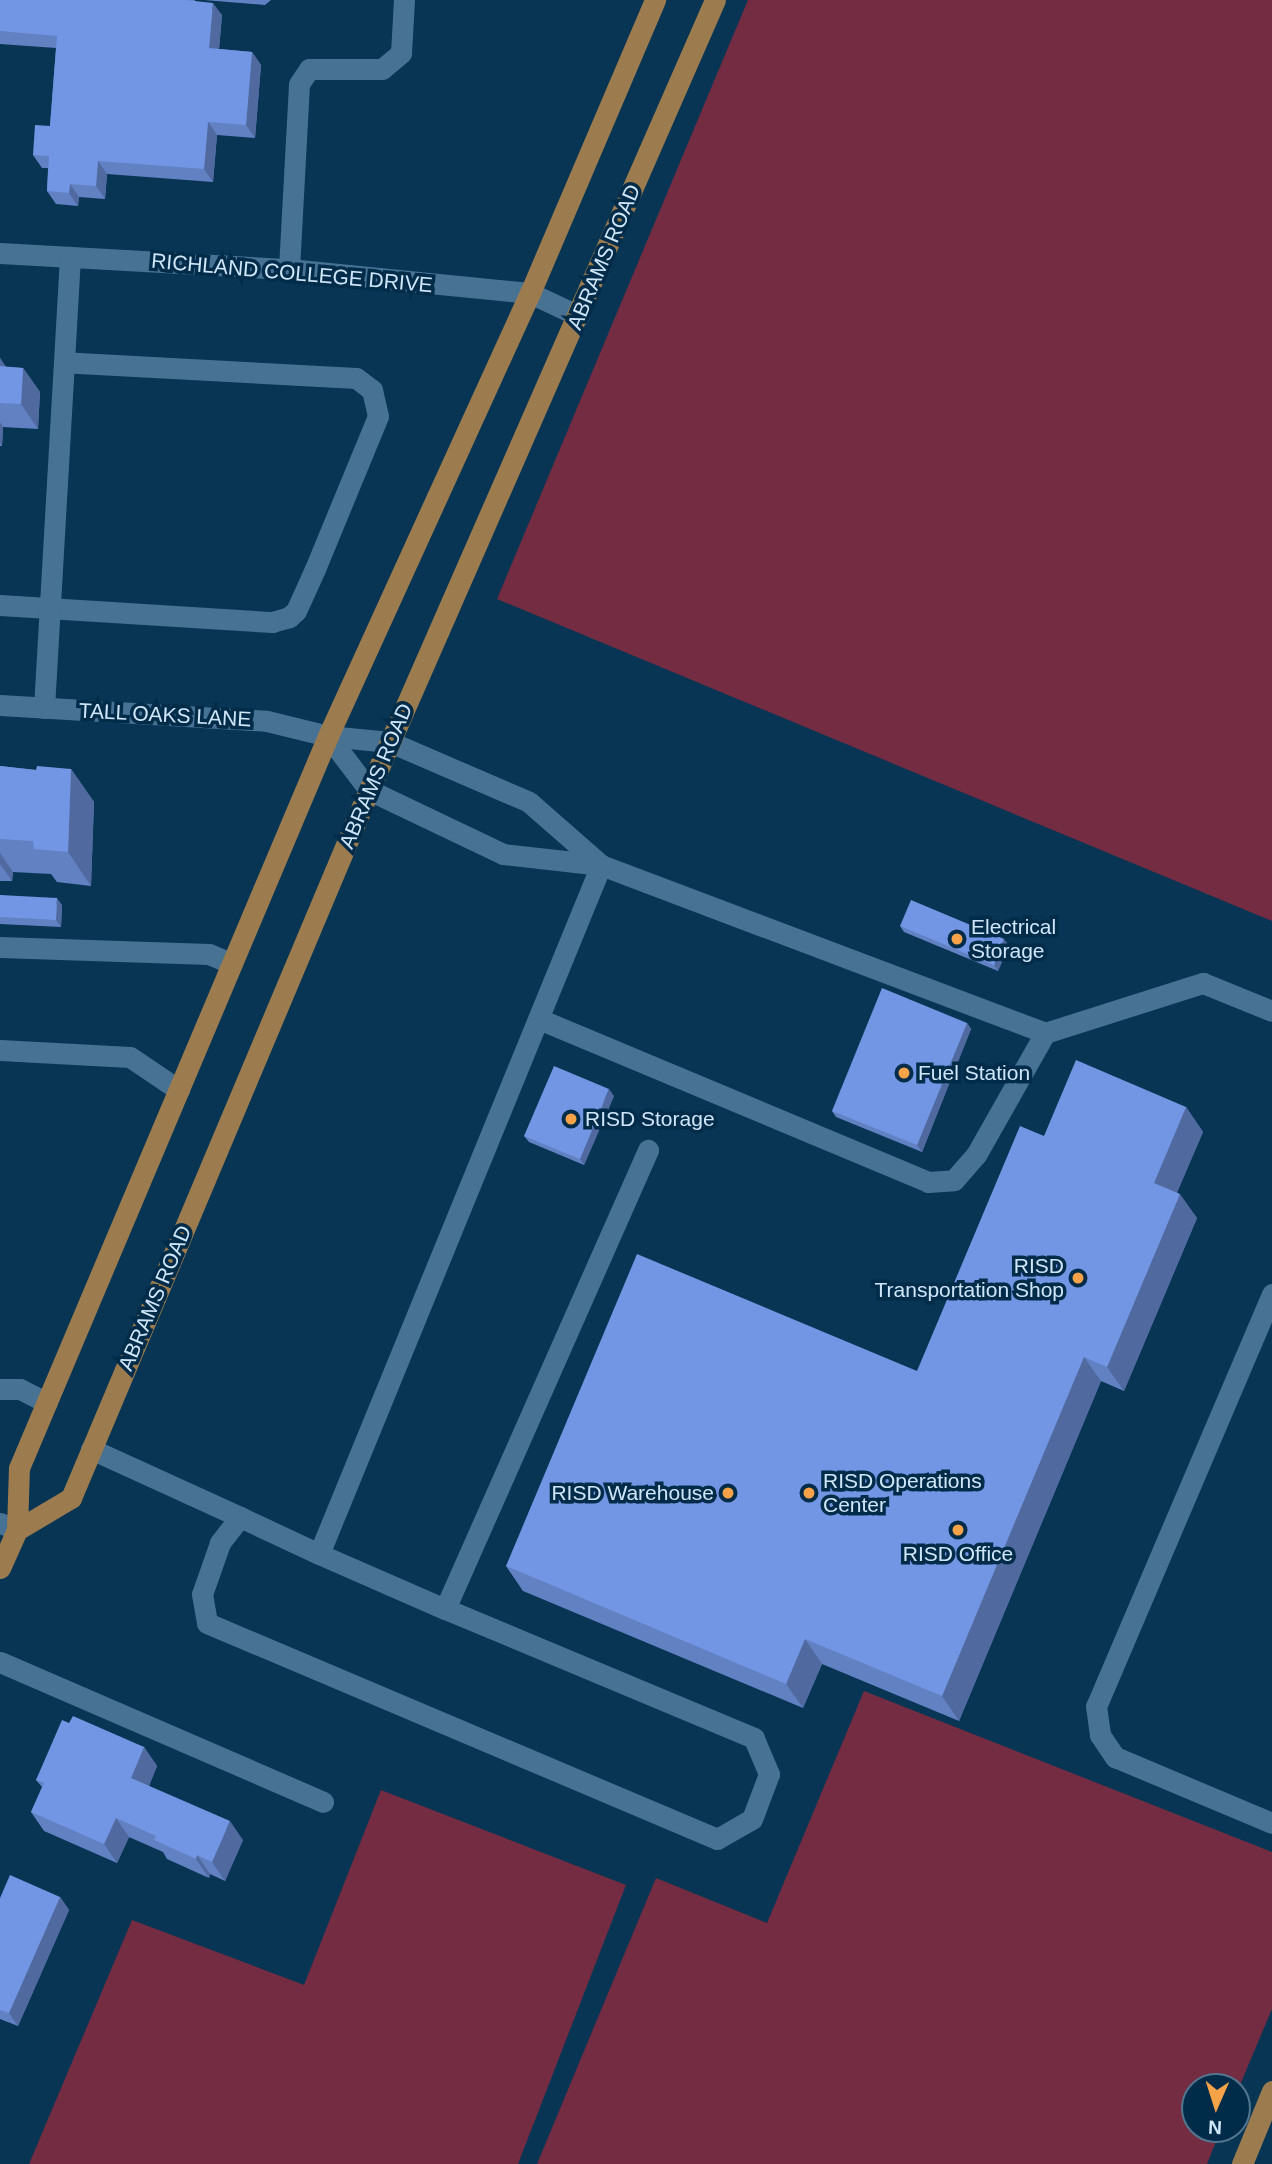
<!DOCTYPE html>
<html>
<head>
<meta charset="utf-8">
<style>
  body { margin:0 }
  #map { position:relative; width:1272px; height:2164px; overflow:hidden; background:#083554; font-family:Helvetica,sans-serif }
  div>[style] { position:absolute }
  .green>* { inset:0; background:#732c41 }
  .minor>* { height:21px; margin:-10.5px; padding:0 10.5px; transform-origin:10.5px; border-radius:10.5px; background:#477294 }
  .major>* { height:21px; margin:-10.5px; padding:0 10.5px; transform-origin:10.5px; border-radius:10.5px; background:#9c7c4e }
  .wall>* { inset:0; background:#6281c3 }
  .shaded-wall>* { inset:0; background:#50699f }
  .building>* { inset:0; background:#7296e3 }
  .dots>* { width:19px; height:19px; translate:-50% -50%; box-sizing:border-box; border:4px solid #002b49; border-radius:50% }
  span { translate:-50% -50%; white-space:nowrap; text-align:center; line-height:1.15; -webkit-text-stroke:7px #002b49; paint-order:stroke }
  .street-label { font-size:21px; color:#cfe6f9 }
  .poi-label { font-size:21px; color:#cfe6f9 }
  .left { translate:0 -50%; text-align:left }
  .right { translate:-100% -50%; text-align:right }
  .north { position:absolute; left:1181px; top:2073px; width:70px; height:70px; box-sizing:border-box; background:#002b49; border:2px solid #53768f; border-radius:50%; rotate:183deg; font-size:19px; font-weight:700; line-height:28px; text-align:center; color:#cfe6f9 }
  .north::after { content:''; display:block; margin:auto; width:24px; height:32px; background:#f6a248; clip-path:polygon(50% 0,100% 100%,50% 72%,0 100%) }
</style>
</head>
<body>
<div id="map">
  <div class="green">
    <div style="clip-path:polygon(748px 0,1272px 0,1272px 921px,497px 599px)"></div>
    <div style="clip-path:polygon(864px 1691px,1272px 1852px,1272px 2009px,1237px 2092px,1237px 2087px,1195px 2087px,1195px 2129px,1221px 2129px,1207px 2164px,537px 2164px,656px 1878px,767px 1923px)"></div>
    <div style="clip-path:polygon(381px 1790px,626px 1885px,518px 2164px,29px 2164px,132px 1920px,304px 1985px)"></div>
  </div>
  <div class="minor">
    <div style="left:0;top:253px;width:289px;rotate:3.2deg"></div>
    <div style="left:289px;top:269px;width:242px;rotate:5.7deg"></div>
    <div style="left:530px;top:293px;width:54px;rotate:25.1deg"></div>
    <div style="left:289px;top:269px;width:185px;rotate:-86.9deg"></div>
    <div style="left:299px;top:84px;width:18px;rotate:-56deg"></div>
    <div style="left:309px;top:69px;width:73px"></div>
    <div style="left:382px;top:69px;width:25px;rotate:-40deg"></div>
    <div style="left:401px;top:53px;width:53px;rotate:-86.8deg"></div>
    <div style="left:0;top:605px;width:273px;rotate:3.6deg"></div>
    <div style="left:272px;top:622px;width:18px;rotate:-16deg"></div>
    <div style="left:289px;top:617px;width:9px;rotate:-41deg"></div>
    <div style="left:296px;top:611px;width:46px;rotate:-65.7deg"></div>
    <div style="left:315px;top:569px;width:165px;rotate:-67.6deg"></div>
    <div style="left:378px;top:416px;width:27px;rotate:-103deg"></div>
    <div style="left:372px;top:390px;width:20px;rotate:-143deg"></div>
    <div style="left:356px;top:378px;width:292px;rotate:-176.9deg"></div>
    <div style="left:0;top:705px;width:267px;rotate:3.4deg"></div>
    <div style="left:267px;top:721px;width:63px;rotate:13.8deg"></div>
    <div style="left:328px;top:736px;width:62px;rotate:5.5deg"></div>
    <div style="left:390px;top:742px;width:151px;rotate:23.3deg"></div>
    <div style="left:529px;top:802px;width:96px;rotate:41.2deg"></div>
    <div style="left:44px;top:708px;width:452px;rotate:-86.7deg"></div>
    <div style="left:328px;top:736px;width:68px;rotate:52.8deg"></div>
    <div style="left:369px;top:790px;width:148px;rotate:25.5deg"></div>
    <div style="left:503px;top:854px;width:99px;rotate:6.4deg"></div>
    <div style="left:601px;top:865px;width:475px;rotate:20.7deg"></div>
    <div style="left:1045px;top:1033px;width:166px;rotate:-17.6deg"></div>
    <div style="left:1203px;top:983px;width:74px;rotate:22.1deg"></div>
    <div style="left:601px;top:865px;width:744px;rotate:112.26deg"></div>
    <div style="left:319px;top:1554px;width:87px;rotate:-154.9deg"></div>
    <div style="left:240px;top:1517px;width:33px;rotate:128deg"></div>
    <div style="left:220px;top:1543px;width:54px;rotate:109.4deg"></div>
    <div style="left:202px;top:1594px;width:29px;rotate:80deg"></div>
    <div style="left:207px;top:1623px;width:554px;rotate:22.95deg"></div>
    <div style="left:717px;top:1839px;width:40px;rotate:-29.7deg"></div>
    <div style="left:752px;top:1819px;width:48px;rotate:-69.3deg"></div>
    <div style="left:769px;top:1774px;width:39px;rotate:-113deg"></div>
    <div style="left:754px;top:1738px;width:335px;rotate:-157.3deg"></div>
    <div style="left:445px;top:1609px;width:502px;rotate:-66.14deg"></div>
    <div style="left:0;top:947px;width:209px;rotate:1.9deg"></div>
    <div style="left:209px;top:954px;width:25px;rotate:23deg"></div>
    <div style="left:539px;top:1019px;width:422px;rotate:22.7deg"></div>
    <div style="left:928px;top:1182px;width:26px;rotate:-4deg"></div>
    <div style="left:954px;top:1180px;width:33px;rotate:-49deg"></div>
    <div style="left:976px;top:1155px;width:140px;rotate:-60.5deg"></div>
    <div style="left:0;top:1050px;width:130px;rotate:3.1deg"></div>
    <div style="left:130px;top:1057px;width:59px;rotate:34deg"></div>
    <div style="left:1272px;top:1294px;width:448px;rotate:113.1deg"></div>
    <div style="left:1096px;top:1706px;width:29px;rotate:82deg"></div>
    <div style="left:1100px;top:1735px;width:27px;rotate:56deg"></div>
    <div style="left:1115px;top:1757px;width:170px;rotate:22.8deg"></div>
    <div style="left:0;top:1389px;width:20px"></div>
    <div style="left:20px;top:1389px;width:30px;rotate:27deg"></div>
    <div style="left:91px;top:1449px;width:164px;rotate:24.5deg"></div>
    <div style="left:0;top:1523px;width:18px;rotate:22deg"></div>
    <div style="left:319px;top:1554px;width:137px;rotate:23.6deg"></div>
    <div style="left:0;top:1662px;width:352px;rotate:23.4deg"></div>
  </div>
  <div class="major">
    <div style="left:17px;top:1530px;width:63px;rotate:-30.7deg"></div>
    <div style="left:71px;top:1498px;width:768px;rotate:-67.17deg"></div>
    <div style="left:369px;top:790px;width:862px;rotate:-66.35deg"></div>
    <div style="left:0;top:1568px;width:42px;rotate:-65.9deg"></div>
    <div style="left:17px;top:1530px;width:62px;rotate:-88.2deg"></div>
    <div style="left:19px;top:1468px;width:795px;rotate:-67.11deg"></div>
    <div style="left:328px;top:736px;width:487px;rotate:-65.5deg"></div>
    <div style="left:530px;top:293px;width:319px;rotate:-66.9deg"></div>
    <div style="left:1242px;top:2164px;width:79px;rotate:-67.7deg"></div>
  </div>
  <div class="wall">
    <div style="clip-path:polygon(0 0,195px 0,195px 1px,222px 15px,219px 49px,252px 52px,261px 65px,255px 138px,217px 135px,213px 182px,107px 174px,105px 199px,79px 197px,78px 206px,56px 204px,47px 191px,48px 168px,42px 168px,33px 155px,50px 126px,56px 48px,0 44px)"></div>
    <div style="clip-path:polygon(204px 0,271px 0,265px 5px)"></div>
    <div style="clip-path:polygon(0 358px,6px 367px,23px 368px,40px 392px,38px 429px,3px 427px,2px 446px,0 446px)"></div>
    <div style="clip-path:polygon(0 766px,36px 770px,71px 769px,94px 802px,91px 886px,57px 882px,51px 874px,13px 872px,12px 881px,0 881px)"></div>
    <div style="clip-path:polygon(0 895px,62px 905px,61px 927px,0 924px)"></div>
    <div style="clip-path:polygon(900px 926px,1009px 946px,998px 971px,904px 932px)"></div>
    <div style="clip-path:polygon(967px 1023px,971px 1029px,922px 1152px,836px 1117px,832px 1111px)"></div>
    <div style="clip-path:polygon(614px 1096px,584px 1165px,529px 1142px,524px 1136px)"></div>
    <div style="clip-path:polygon(1186px 1107px,1203px 1132px,1177px 1192px,1197px 1218px,1124px 1391px,1101px 1381px,959px 1721px,822px 1664px,803px 1708px,523px 1591px,506px 1566px,917px 1371px,1044px 1136px)"></div>
    <div style="clip-path:polygon(69px 1723px,144px 1747px,157px 1766px,149px 1786px,243px 1840px,225px 1881px,210px 1874px,209px 1878px,167px 1859px,163px 1852px,129px 1837px,117px 1863px,44px 1831px,31px 1812px,42px 1787px,36px 1780px)"></div>
    <div style="clip-path:polygon(60px 1897px,69px 1910px,18px 2026px,0 2019px,0 1898px)"></div>
  </div>
  <div class="shaded-wall">
    <div style="clip-path:polygon(213px 3px,222px 15px,218px 61px,209px 48px)"></div>
    <div style="clip-path:polygon(252px 52px,261px 65px,255px 138px,246px 125px)"></div>
    <div style="clip-path:polygon(208px 122px,217px 135px,213px 182px,204px 169px)"></div>
    <div style="clip-path:polygon(98px 161px,107px 174px,105px 199px,96px 186px)"></div>
    <div style="clip-path:polygon(70px 184px,79px 197px,78px 206px,69px 193px)"></div>
    <div style="clip-path:polygon(0 358px,6px 368px,0 383px)"></div>
    <div style="clip-path:polygon(23px 368px,40px 392px,38px 429px,21px 404px)"></div>
    <div style="clip-path:polygon(0 422px,3px 427px,2px 446px,0 443px)"></div>
    <div style="clip-path:polygon(71px 769px,94px 802px,91px 886px,68px 852px)"></div>
    <div style="clip-path:polygon(0 853px,13px 872px,12px 881px,0 864px)"></div>
    <div style="clip-path:polygon(57px 898px,62px 905px,61px 927px,56px 920px)"></div>
    <div style="clip-path:polygon(1004px 939px,1009px 946px,998px 971px,994px 965px)"></div>
    <div style="clip-path:polygon(967px 1023px,971px 1029px,922px 1152px,917px 1145px)"></div>
    <div style="clip-path:polygon(609px 1089px,614px 1096px,584px 1165px,580px 1159px)"></div>
    <div style="clip-path:polygon(1186px 1107px,1203px 1132px,1171px 1207px,1154px 1183px)"></div>
    <div style="clip-path:polygon(1180px 1194px,1197px 1218px,1124px 1391px,1107px 1367px)"></div>
    <div style="clip-path:polygon(1084px 1357px,1101px 1381px,959px 1721px,942px 1696px)"></div>
    <div style="clip-path:polygon(805px 1639px,822px 1664px,803px 1708px,786px 1684px)"></div>
    <div style="clip-path:polygon(144px 1747px,157px 1766px,144px 1797px,131px 1778px)"></div>
    <div style="clip-path:polygon(116px 1818px,129px 1837px,117px 1863px,104px 1844px)"></div>
    <div style="clip-path:polygon(230px 1821px,243px 1840px,225px 1881px,212px 1862px)"></div>
    <div style="clip-path:polygon(197px 1855px,210px 1874px,209px 1878px,196px 1859px)"></div>
    <div style="clip-path:polygon(60px 1897px,69px 1910px,18px 2026px,9px 2013px)"></div>
  </div>
  <div class="building">
    <div style="clip-path:polygon(0 0,185px 0,213px 3px,209px 48px,252px 52px,246px 125px,208px 122px,204px 169px,98px 161px,96px 186px,70px 184px,69px 193px,47px 191px,49px 156px,33px 155px,35px 125px,50px 126px,57px 36px,0 31px)"></div>
    <div style="clip-path:polygon(0 366px,23px 368px,21px 404px,0 403px)"></div>
    <div style="clip-path:polygon(0 766px,36px 770px,37px 766px,71px 769px,68px 852px,34px 849px,33px 841px,0 839px)"></div>
    <div style="clip-path:polygon(0 895px,57px 898px,56px 920px,0 917px)"></div>
    <div style="clip-path:polygon(911px 900px,1004px 939px,994px 965px,900px 926px)"></div>
    <div style="clip-path:polygon(882px 988px,967px 1023px,917px 1145px,832px 1111px)"></div>
    <div style="clip-path:polygon(1076px 1060px,1186px 1107px,1154px 1183px,1180px 1194px,1107px 1367px,1084px 1357px,942px 1696px,805px 1639px,786px 1684px,506px 1566px,637px 1254px,917px 1371px,1020px 1126px,1044px 1136px)"></div>
    <div style="clip-path:polygon(554px 1066px,609px 1089px,580px 1159px,524px 1136px)"></div>
    <div style="clip-path:polygon(73px 1716px,144px 1747px,131px 1778px,230px 1821px,212px 1862px,197px 1855px,196px 1859px,154px 1840px,156px 1836px,116px 1818px,104px 1844px,31px 1812px,44px 1783px,36px 1780px,62px 1720px,69px 1723px)"></div>
    <div style="clip-path:polygon(10px 1875px,60px 1897px,9px 2013px,0 2010px,0 1898px)"></div>
  </div>
  <div class="dots">
    <div style="left:957px;top:939px;background:#f6a248"></div>
    <div style="left:904px;top:1073px;background:#f6a248"></div>
    <div style="left:571px;top:1119px;background:#f6a248"></div>
    <div style="left:1078px;top:1278px;background:#f6a248"></div>
    <div style="left:728px;top:1493px;background:#f6a248"></div>
    <div style="left:809px;top:1493px;background:#f6a248"></div>
    <div style="left:958px;top:1530px;background:#f6a248"></div>
  </div>
  <div class="street-label">
    <span style="left:604px;top:257px;rotate:-67deg">ABRAMS ROAD</span>
    <span style="left:292px;top:273px;rotate:5deg">RICHLAND COLLEGE DRIVE</span>
    <span style="left:165px;top:715px;rotate:3deg">TALL OAKS LANE</span>
    <span style="left:376px;top:776px;rotate:-67deg">ABRAMS ROAD</span>
    <span style="left:155px;top:1298px;rotate:-67deg">ABRAMS ROAD</span>
  </div>
  <div class="poi-label">
    <span class="left" style="left:971px;top:939px">Electrical<br>Storage</span>
    <span class="left" style="left:918px;top:1073px">Fuel Station</span>
    <span class="left" style="left:585px;top:1119px">RISD Storage</span>
    <span class="right" style="left:1064px;top:1278px">RISD<br>Transportation Shop</span>
    <span class="left" style="left:823px;top:1493px">RISD Operations<br>Center</span>
    <span class="right" style="left:714px;top:1493px">RISD Warehouse</span>
    <span style="left:958px;top:1554px">RISD Office</span>
  </div>
  <div class="north">N</div>
</div>
</body>
</html>
